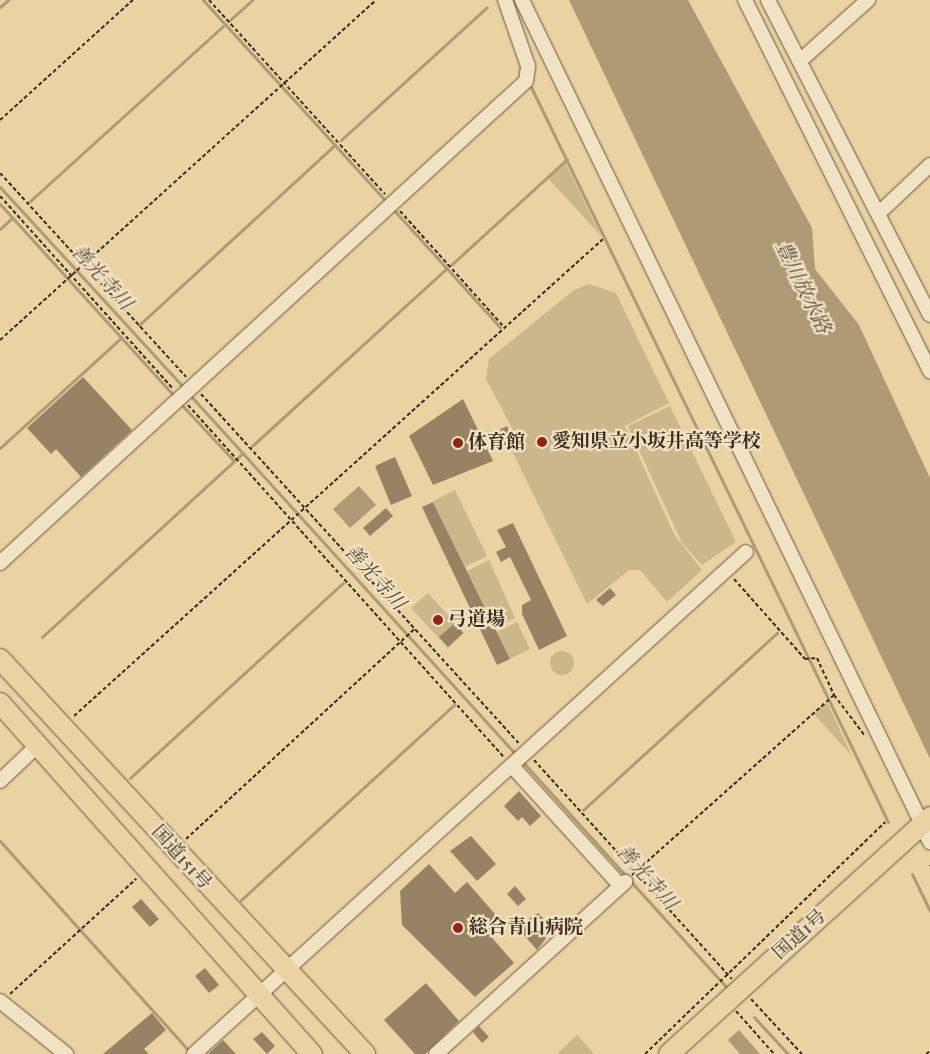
<!DOCTYPE html>
<html>
<head>
<meta charset="utf-8">
<style>
  body { margin:0 }
  #map { position:relative; width:930px; height:1054px; overflow:hidden; background:#e9d3a3; font-family:"IM FELL French Canon","Noto Serif JP",serif }
  div>[style] { position:absolute }
  .green>* { inset:0; background:#ccb78d }
  .round { border-radius:50% }
  .water>* { inset:0; background:#af9a76 }
  .stream>* { height:3px; margin:-1.5px; padding:0 1.5px; transform-origin:1.5px; border-radius:1.5px; background:#af9a76 }
  .building>* { inset:0; background:#978364 }
  .path>* { height:2px; margin-top:-1px; transform-origin:0; background:repeating-linear-gradient(90deg,#3e2c20 0 4px,transparent 0 6.5px) }
  .roads { filter:drop-shadow(0 0 1px #695641) drop-shadow(0 0 1px #695641) }
  .minor>* { height:14px; margin:-7px; padding:0 7px; transform-origin:7px; border-radius:7px; background:#f1e2c3 }
  .highway>* { height:20px; margin:-10px; padding:0 10px; transform-origin:10px; border-radius:10px; background:#e9d3a3 }
  .dots>* { width:14px; height:14px; translate:-50% -50%; box-sizing:border-box; border:2px solid #f1e2c3; border-radius:50% }
  span { translate:-50% -50%; white-space:nowrap; text-align:center; line-height:1.15; -webkit-text-stroke:4.5px #f1e2c3; paint-order:stroke }
  .poi-label { font-size:19px; color:#3e2c20; font-weight:700 }
  .left { translate:0 -50%; text-align:left }
  .street-label { font-size:19px; color:#3e2c20 }
  .water-label { font-size:20px; color:#5a4836; font-style:italic }
</style>
</head>
<body>
<div id="map">
  <div class="green">
    <div style="clip-path:polygon(565px 162px,601px 236px,548px 178px)"></div>
    <div style="clip-path:polygon(589px 284px,616px 293px,669px 403px,625px 426px,674px 534px,702px 570px,667px 602px,640px 570px,629px 570px,587px 604px,511px 449px,520px 443px,486px 379px,489px 359px,574px 290px)"></div>
    <div style="clip-path:polygon(670px 406px,736px 542px,702px 565px,682px 543px,628px 426px)"></div>
    <div style="clip-path:polygon(455px 490px,487px 556px,465px 567px,433px 501px)"></div>
    <div style="clip-path:polygon(489px 560px,515px 618px,495px 628px,467px 571px)"></div>
    <div style="clip-path:polygon(428px 593px,464px 633px,448px 648px,411px 608px)"></div>
    <div style="clip-path:polygon(517px 622px,530px 649px,510px 659px,497px 632px)"></div>
    <div class="round" style="left:550px;top:651px;width:24px;height:24px"></div>
    <div style="clip-path:polygon(827px 702px,852px 756px,814px 714px)"></div>
    <div style="clip-path:polygon(577px 1035px,594px 1054px,557px 1054px)"></div>
  </div>
  <div class="water">
    <div style="clip-path:polygon(569px 0,688px 0,812px 228px,815px 269px,859px 325px,930px 478px,930px 759px)"></div>
    <div style="clip-path:polygon(359px 486px,376px 505px,350px 528px,333px 509px)"></div>
    <div style="clip-path:polygon(739px 1030px,760px 1054px,740px 1054px,728px 1040px)"></div>
  </div>
  <div class="stream">
    <div style="left:203px;top:0;width:275px;rotate:47.7deg"></div>
    <div style="left:0;top:7px;width:11px;rotate:-41deg"></div>
    <div style="left:230px;top:20px;width:30px;rotate:-42deg"></div>
    <div style="left:531px;top:87px;width:817px;rotate:64.09deg"></div>
    <div style="left:341px;top:140px;width:197px;rotate:-42.3deg"></div>
    <div style="left:0;top:187px;width:274px;rotate:47.5deg"></div>
    <div style="left:29px;top:202px;width:262px;rotate:-42.2deg"></div>
    <div style="left:0;top:204px;width:262px;rotate:47.8deg"></div>
    <div style="left:392px;top:208px;width:161px;rotate:47.8deg"></div>
    <div style="left:0;top:229px;width:16px;rotate:-43deg"></div>
    <div style="left:451px;top:265px;width:157px;rotate:-42.4deg"></div>
    <div style="left:139px;top:325px;width:266px;rotate:-42.6deg"></div>
    <div style="left:189px;top:394px;width:488px;rotate:47.8deg"></div>
    <div style="left:180px;top:403px;width:79px;rotate:47deg"></div>
    <div style="left:234px;top:461px;width:12px;rotate:-42deg"></div>
    <div style="left:252px;top:446px;width:264px;rotate:-42.4deg"></div>
    <div style="left:0;top:448px;width:164px;rotate:-42.3deg"></div>
    <div style="left:42px;top:637px;width:260px;rotate:-42.5deg"></div>
    <div style="left:522px;top:761px;width:306px;rotate:47.9deg"></div>
    <div style="left:130px;top:778px;width:289px;rotate:-42.5deg"></div>
    <div style="left:583px;top:810px;width:263px;rotate:-42.4deg"></div>
    <div style="left:0;top:841px;width:280px;rotate:48deg"></div>
    <div style="left:912px;top:874px;width:41px;rotate:64.1deg"></div>
    <div style="left:241px;top:900px;width:289px;rotate:-42.5deg"></div>
    <div style="left:754px;top:1017px;width:50px;rotate:47.4deg"></div>
  </div>
  <div class="building">
    <div style="clip-path:polygon(83px 377px,132px 430px,81px 477px,56px 449px,51px 454px,27px 428px)"></div>
    <div style="clip-path:polygon(463px 399px,493px 461px,433px 485px,409px 436px)"></div>
    <div style="clip-path:polygon(507px 426px,516px 443px,506px 449px,497px 431px)"></div>
    <div style="clip-path:polygon(395px 457px,412px 496px,391px 505px,375px 466px)"></div>
    <div style="clip-path:polygon(433px 502px,510px 659px,497px 665px,422px 507px)"></div>
    <div style="clip-path:polygon(386px 508px,393px 516px,370px 536px,363px 528px)"></div>
    <div style="clip-path:polygon(513px 523px,567px 636px,539px 650px,522px 614px,522px 605px,531px 600px,510px 557px,501px 562px,496px 552px,506px 547px,497px 530px)"></div>
    <div style="clip-path:polygon(610px 588px,616px 595px,603px 606px,596px 600px)"></div>
    <div style="clip-path:polygon(455px 623px,463px 633px,448px 647px,439px 637px)"></div>
    <div style="clip-path:polygon(519px 791px,541px 816px,530px 826px,522px 817px,518px 821px,504px 806px)"></div>
    <div style="clip-path:polygon(471px 836px,496px 864px,477px 881px,450px 851px)"></div>
    <div style="clip-path:polygon(429px 864px,455px 893px,467px 882px,501px 921px,488px 933px,514px 963px,475px 997px,402px 925px,400px 891px)"></div>
    <div style="clip-path:polygon(515px 886px,526px 899px,518px 906px,507px 894px)"></div>
    <div style="clip-path:polygon(141px 899px,159px 919px,150px 927px,132px 907px)"></div>
    <div style="clip-path:polygon(538px 913px,553px 929px,537px 950px,517px 927px)"></div>
    <div style="clip-path:polygon(205px 968px,219px 985px,209px 993px,195px 976px)"></div>
    <div style="clip-path:polygon(426px 983px,459px 1021px,425px 1054px,415px 1054px,384px 1020px)"></div>
    <div style="clip-path:polygon(152px 1013px,166px 1030px,144px 1049px,149px 1054px,103px 1054px)"></div>
    <div style="clip-path:polygon(479px 1026px,489px 1037px,482px 1043px,473px 1032px)"></div>
    <div style="clip-path:polygon(262px 1032px,275px 1046px,267px 1054px,253px 1039px)"></div>
    <div style="clip-path:polygon(223px 1040px,236px 1054px,208px 1054px)"></div>
  </div>
  <div class="path">
    <div style="left:209px;top:0;width:262px;rotate:47.8deg"></div>
    <div style="left:0;top:120px;width:179px;rotate:-42.1deg"></div>
    <div style="left:0;top:173px;width:276px;rotate:47.6deg"></div>
    <div style="left:0;top:196px;width:259px;rotate:48.1deg"></div>
    <div style="left:400px;top:211px;width:157px;rotate:48.1deg"></div>
    <div style="left:0;top:340px;width:507px;rotate:-42.12deg"></div>
    <div style="left:201px;top:394px;width:473px;rotate:47.7deg"></div>
    <div style="left:188px;top:405px;width:473px;rotate:48.1deg"></div>
    <div style="left:734px;top:579px;width:107px;rotate:48.4deg"></div>
    <div style="left:805px;top:659px;width:12px;rotate:-5deg"></div>
    <div style="left:817px;top:658px;width:41px;rotate:65.3deg"></div>
    <div style="left:834px;top:695px;width:51px;rotate:52.9deg"></div>
    <div style="left:74px;top:716px;width:712px;rotate:-42.04deg"></div>
    <div style="left:534px;top:760px;width:295px;rotate:47.9deg"></div>
    <div style="left:186px;top:839px;width:310px;rotate:-42.6deg"></div>
    <div style="left:930px;top:865px;width:1px;rotate:90deg"></div>
    <div style="left:632px;top:875px;width:271px;rotate:-41.7deg"></div>
    <div style="left:10px;top:994px;width:171px;rotate:-42.4deg"></div>
    <div style="left:751px;top:999px;width:75px;rotate:47.2deg"></div>
    <div style="left:736px;top:1011px;width:57px;rotate:48.5deg"></div>
    <div style="left:645px;top:1054px;width:334px;rotate:-44deg"></div>
    <div style="left:926px;top:1054px;width:5px;rotate:-37deg"></div>
  </div>
  <div class="roads">
    <div class="minor">
      <div style="left:522px;top:0;width:916px;rotate:64.11deg"></div>
      <div style="left:745px;top:0;width:415px;rotate:63.5deg"></div>
      <div style="left:768px;top:0;width:354px;rotate:62.8deg"></div>
      <div style="left:802px;top:59px;width:89px;rotate:-41.8deg"></div>
      <div style="left:879px;top:213px;width:70px;rotate:-43.3deg"></div>
      <div style="left:0;top:563px;width:713px;rotate:-42.5deg"></div>
      <div style="left:526px;top:81px;width:15px;rotate:-82deg"></div>
      <div style="left:528px;top:66px;width:70px;rotate:-109.2deg"></div>
      <div style="left:512px;top:766px;width:162px;rotate:47.8deg"></div>
      <div style="left:0;top:781px;width:52px;rotate:-43.5deg"></div>
      <div style="left:927px;top:836px;width:7px;rotate:63deg"></div>
      <div style="left:0;top:1001px;width:85px;rotate:38.8deg"></div>
      <div style="left:194px;top:1054px;width:746px;rotate:-42.28deg"></div>
      <div style="left:436px;top:1054px;width:256px;rotate:-42.3deg"></div>
    </div>
    <div class="highway">
      <div style="left:0;top:659px;width:538px;rotate:47.26deg"></div>
      <div style="left:0;top:703px;width:470px;rotate:48.4deg"></div>
      <div style="left:669px;top:1054px;width:353px;rotate:-42.2deg"></div>
    </div>
  </div>
  <div class="dots">
    <div style="left:542px;top:442px;background:#8f2418"></div>
    <div style="left:458px;top:443px;background:#8f2418"></div>
    <div style="left:438px;top:620px;background:#8f2418"></div>
    <div style="left:458px;top:928px;background:#8f2418"></div>
  </div>
  <div class="poi-label">
    <span class="left" style="left:552px;top:442px">愛知県立小坂井高等学校</span>
    <span class="left" style="left:468px;top:443px">体育館</span>
    <span class="left" style="left:448px;top:620px">弓道場</span>
    <span class="left" style="left:469px;top:928px">総合青山病院</span>
  </div>
  <div class="street-label">
    <span style="left:181px;top:858px;rotate:48deg">国道151号</span>
    <span style="left:800px;top:935px;rotate:-42deg">国道1号</span>
  </div>
  <div class="water-label">
    <span style="left:102px;top:277px;rotate:48deg">善光寺川</span>
    <span style="left:803px;top:287px;rotate:64deg">豊川放水路</span>
    <span style="left:375px;top:577px;rotate:48deg">善光寺川</span>
    <span style="left:647px;top:877px;rotate:48deg">善光寺川</span>
  </div>
</div>
</body>
</html>
